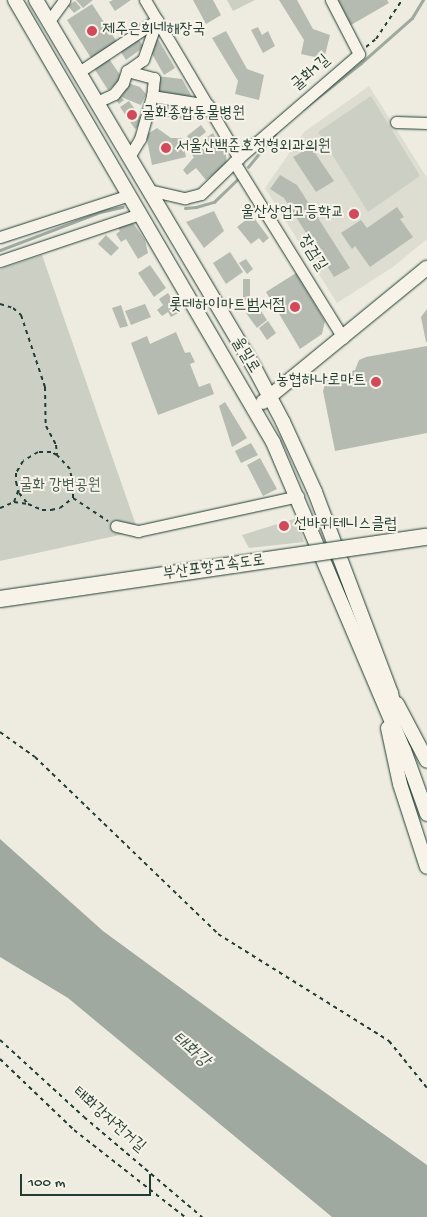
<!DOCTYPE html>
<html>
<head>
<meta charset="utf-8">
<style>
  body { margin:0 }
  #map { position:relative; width:427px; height:1217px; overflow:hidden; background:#eeece1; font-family:"Gochi Hand","Poor Story",sans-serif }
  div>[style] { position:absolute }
  .built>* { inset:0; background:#ddddd2 }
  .green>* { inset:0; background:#cccfc4 }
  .water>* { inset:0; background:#9fa99f }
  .stream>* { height:2.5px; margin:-1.25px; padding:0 1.25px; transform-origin:1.25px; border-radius:1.25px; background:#9fa99f }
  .building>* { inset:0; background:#b5bbb0 }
  .path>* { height:2px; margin-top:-1px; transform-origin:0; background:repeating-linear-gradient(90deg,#1f3d34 0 4px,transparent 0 8px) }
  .roads { filter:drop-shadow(0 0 1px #1f3d34) drop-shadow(0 0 1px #1f3d34) }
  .minor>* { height:11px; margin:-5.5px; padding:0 5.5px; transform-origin:5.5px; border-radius:5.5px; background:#f7f3e8 }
  .major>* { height:14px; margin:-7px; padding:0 7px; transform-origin:7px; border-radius:7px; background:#f7f3e8 }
  .bridges { filter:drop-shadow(0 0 1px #1f3d34) drop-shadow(0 0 1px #1f3d34) }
  .highway-bridge>* { height:16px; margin:-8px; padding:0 8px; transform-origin:8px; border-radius:8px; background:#f7f3e8 }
  .dots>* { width:14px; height:14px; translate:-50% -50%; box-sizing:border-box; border:2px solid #f7f3e8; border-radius:50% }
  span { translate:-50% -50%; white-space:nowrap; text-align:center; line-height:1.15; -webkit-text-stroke:4px #f7f3e8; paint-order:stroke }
  .poi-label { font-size:16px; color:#1f3d34 }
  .left { translate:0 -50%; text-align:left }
  .right { translate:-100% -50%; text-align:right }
  .street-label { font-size:16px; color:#1f3d34 }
  .park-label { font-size:16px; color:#425a51 }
  .water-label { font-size:18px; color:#3f584f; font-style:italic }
  .scale { position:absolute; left:20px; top:1174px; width:131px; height:22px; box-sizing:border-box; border:2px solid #1f3d34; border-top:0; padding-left:6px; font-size:15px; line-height:18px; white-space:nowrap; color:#1f3d34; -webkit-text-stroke:4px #f7f3e8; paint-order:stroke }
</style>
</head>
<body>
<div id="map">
  <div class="built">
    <div style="clip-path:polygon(369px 86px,427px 178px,427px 239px,393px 267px,337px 303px,265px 188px,304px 132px)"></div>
  </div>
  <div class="green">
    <div style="clip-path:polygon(227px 0,255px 0,233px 11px)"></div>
    <div style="clip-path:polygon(371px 96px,420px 176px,368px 212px,318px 132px)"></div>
    <div style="clip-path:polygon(42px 255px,138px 531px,0 561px,0 269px)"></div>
    <div style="clip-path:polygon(297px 518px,304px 542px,249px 548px,242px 535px)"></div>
  </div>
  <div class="water">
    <div style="clip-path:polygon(0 839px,103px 931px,268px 1052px,427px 1165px,427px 1217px,332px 1217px,68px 998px,0 957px)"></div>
  </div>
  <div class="stream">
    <div style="left:303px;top:109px;width:73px;rotate:-38.3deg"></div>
    <div style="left:360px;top:64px;width:69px;rotate:-41.5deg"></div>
    <div style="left:412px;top:18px;width:21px;rotate:-59deg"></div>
    <div style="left:248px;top:167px;width:43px;rotate:-50.7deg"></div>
    <div style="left:185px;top:208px;width:11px;rotate:-5deg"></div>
    <div style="left:196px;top:207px;width:19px;rotate:-16deg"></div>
    <div style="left:214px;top:202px;width:35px;rotate:-44deg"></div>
    <div style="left:0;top:250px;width:107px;rotate:-20.8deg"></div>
    <div style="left:100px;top:212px;width:23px;rotate:-13deg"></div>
  </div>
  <div class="building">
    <div style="clip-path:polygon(76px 0,93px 0,83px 8px)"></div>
    <div style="clip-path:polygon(113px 0,131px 0,115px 11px,109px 2px)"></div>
    <div style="clip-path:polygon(193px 0,213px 0,221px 15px,206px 24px)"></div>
    <div style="clip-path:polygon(279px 0,297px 0,313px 29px,330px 35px,324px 59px,301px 54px,304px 40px)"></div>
    <div style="clip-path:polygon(338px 0,387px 0,389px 3px,351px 25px)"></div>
    <div style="clip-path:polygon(75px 1px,81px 8px,74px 13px,68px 6px)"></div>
    <div style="clip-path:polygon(92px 4px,117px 42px,91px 58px,67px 20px)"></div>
    <div style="clip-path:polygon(258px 27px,262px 35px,268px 31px,275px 46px,263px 53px,251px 30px)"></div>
    <div style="clip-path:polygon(226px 31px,247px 69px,264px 75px,259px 100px,235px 94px,238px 81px,212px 38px)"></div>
    <div style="clip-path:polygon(155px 34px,175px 68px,164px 75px,151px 52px)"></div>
    <div style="clip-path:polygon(137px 37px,144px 47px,126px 60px,119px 49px)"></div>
    <div style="clip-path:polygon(107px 56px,123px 79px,108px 90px,92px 65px)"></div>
    <div style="clip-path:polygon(157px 76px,182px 79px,195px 102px,155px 94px)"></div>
    <div style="clip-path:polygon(128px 83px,140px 87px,146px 94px,141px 105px,121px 97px,124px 100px,119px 104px,114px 97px,119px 93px,121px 97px)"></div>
    <div style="clip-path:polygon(155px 99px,195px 107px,193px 121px,153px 114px)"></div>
    <div style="clip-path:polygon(129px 101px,144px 122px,135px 129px,120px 107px)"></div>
    <div style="clip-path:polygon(201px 125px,206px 132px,192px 143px,187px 136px)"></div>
    <div style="clip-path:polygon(157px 128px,171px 138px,182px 138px,186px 157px,152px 165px,146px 135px)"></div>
    <div style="clip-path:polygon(213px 133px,226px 155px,227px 164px,206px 180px,196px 168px,187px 175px,183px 170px,194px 157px,192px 155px,206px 143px,204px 139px)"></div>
    <div style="clip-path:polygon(311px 147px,334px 181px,316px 192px,293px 157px)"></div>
    <div style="clip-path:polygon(280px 175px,297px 185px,350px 268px,334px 277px,284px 198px,270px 189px)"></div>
    <div style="clip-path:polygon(397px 207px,404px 217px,400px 219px,413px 237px,370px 267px,355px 246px,352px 249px,341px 233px,361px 220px,367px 228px)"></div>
    <div style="clip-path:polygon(214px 211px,224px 231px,204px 248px,186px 222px)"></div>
    <div style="clip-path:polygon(252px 215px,269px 238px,263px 243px,259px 238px,251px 244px,237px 227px)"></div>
    <div style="clip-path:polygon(131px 220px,145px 240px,148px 253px,138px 259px,126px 239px,121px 242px,116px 234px,120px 231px,118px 228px)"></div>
    <div style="clip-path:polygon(106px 235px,119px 248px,111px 256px,98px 244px)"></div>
    <div style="clip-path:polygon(230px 252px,243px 272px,226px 284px,213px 263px)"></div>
    <div style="clip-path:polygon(246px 259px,253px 269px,247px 274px,239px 263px)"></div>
    <div style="clip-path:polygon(150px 265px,166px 288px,154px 297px,138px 273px)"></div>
    <div style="clip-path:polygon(296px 273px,325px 321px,322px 334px,300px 349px,266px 292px)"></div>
    <div style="clip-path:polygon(243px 279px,250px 279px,250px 300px,243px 300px)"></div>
    <div style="clip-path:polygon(168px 293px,180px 312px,171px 317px,168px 312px,162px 316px,157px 310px,163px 305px,159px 299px)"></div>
    <div style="clip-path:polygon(145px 304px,151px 317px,131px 325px,125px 311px)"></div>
    <div style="clip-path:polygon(121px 305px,128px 326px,120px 328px,112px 308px)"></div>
    <div style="clip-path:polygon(257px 305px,267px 320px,257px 328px,246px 313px)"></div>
    <div style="clip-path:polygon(427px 309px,427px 342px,426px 342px,421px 317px)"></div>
    <div style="clip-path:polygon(268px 321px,276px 333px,267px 340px,259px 328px)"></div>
    <div style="clip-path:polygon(176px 332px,185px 353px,190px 352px,195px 362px,190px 364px,199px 387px,210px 383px,214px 394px,158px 415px,131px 343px,147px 336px,150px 344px)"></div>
    <div style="clip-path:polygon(427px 346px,427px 433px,335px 451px,323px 391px,327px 379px,355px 370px,359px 360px,366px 357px)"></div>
    <div style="clip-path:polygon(225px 402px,247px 438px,232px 447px,219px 406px)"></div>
    <div style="clip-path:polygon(251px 443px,258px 455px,241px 463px,235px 451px)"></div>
    <div style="clip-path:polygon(260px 458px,277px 489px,263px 496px,247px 465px)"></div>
  </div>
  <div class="path">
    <div style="left:366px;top:47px;width:13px;rotate:-39deg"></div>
    <div style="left:376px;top:39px;width:47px;rotate:-56.3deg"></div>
    <div style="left:0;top:304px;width:14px;rotate:17deg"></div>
    <div style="left:13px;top:308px;width:11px;rotate:41deg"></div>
    <div style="left:21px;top:315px;width:76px;rotate:71.6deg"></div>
    <div style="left:45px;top:387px;width:39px;rotate:89deg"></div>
    <div style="left:46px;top:426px;width:21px;rotate:62deg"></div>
    <div style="left:56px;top:445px;width:10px;rotate:84deg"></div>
    <div style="left:73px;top:498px;width:13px;rotate:-90deg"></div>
    <div style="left:73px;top:485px;width:16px;rotate:-101deg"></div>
    <div style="left:70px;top:469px;width:19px;rotate:-133deg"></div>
    <div style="left:57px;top:455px;width:7px;rotate:-153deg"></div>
    <div style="left:51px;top:452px;width:13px;rotate:180deg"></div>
    <div style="left:38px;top:452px;width:17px;rotate:149deg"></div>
    <div style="left:23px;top:461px;width:14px;rotate:120deg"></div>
    <div style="left:16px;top:473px;width:9px;rotate:90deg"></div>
    <div style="left:16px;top:482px;width:11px;rotate:75deg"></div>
    <div style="left:19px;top:493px;width:14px;rotate:51deg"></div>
    <div style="left:28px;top:504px;width:15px;rotate:23deg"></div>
    <div style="left:42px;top:510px;width:9px"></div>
    <div style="left:51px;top:510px;width:9px;rotate:-13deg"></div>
    <div style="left:60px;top:508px;width:16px;rotate:-38deg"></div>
    <div style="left:73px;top:498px;width:42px;rotate:33.3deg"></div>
    <div style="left:14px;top:502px;width:12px;rotate:-70deg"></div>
    <div style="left:0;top:508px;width:15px;rotate:-23deg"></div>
    <div style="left:14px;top:502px;width:14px;rotate:8deg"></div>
    <div style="left:0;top:732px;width:43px;rotate:35.5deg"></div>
    <div style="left:35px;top:757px;width:255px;rotate:44deg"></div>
    <div style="left:218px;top:934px;width:202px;rotate:32deg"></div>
    <div style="left:389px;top:1041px;width:60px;rotate:51deg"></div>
    <div style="left:0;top:1040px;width:114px;rotate:42.5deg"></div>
    <div style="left:84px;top:1117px;width:155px;rotate:40.3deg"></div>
    <div style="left:0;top:1059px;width:103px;rotate:43.8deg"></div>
    <div style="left:74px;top:1130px;width:141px;rotate:38.1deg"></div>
  </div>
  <div class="roads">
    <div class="minor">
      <div style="left:145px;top:0;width:184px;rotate:59.3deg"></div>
      <div style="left:49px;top:21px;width:26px;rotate:-54deg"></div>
      <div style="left:127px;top:71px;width:28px;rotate:15deg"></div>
      <div style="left:154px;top:78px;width:18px;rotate:96deg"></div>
      <div style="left:79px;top:72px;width:94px;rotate:-33.7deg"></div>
      <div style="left:97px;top:102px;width:19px;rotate:-25deg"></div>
      <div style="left:114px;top:94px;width:14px;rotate:-51deg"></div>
      <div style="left:123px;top:83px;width:13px;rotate:-72deg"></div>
      <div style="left:127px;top:71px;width:19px;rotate:-35deg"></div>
      <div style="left:143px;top:60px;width:42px;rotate:-70.7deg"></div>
      <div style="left:396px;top:122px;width:31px;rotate:2deg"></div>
      <div style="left:129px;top:157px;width:21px;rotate:-59deg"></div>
      <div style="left:140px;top:139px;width:45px;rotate:-74.4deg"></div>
      <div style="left:152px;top:96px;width:57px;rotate:9.1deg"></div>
      <div style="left:234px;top:162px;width:207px;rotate:58.2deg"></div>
      <div style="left:149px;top:190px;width:37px;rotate:13deg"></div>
      <div style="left:185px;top:198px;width:16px;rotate:-14deg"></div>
      <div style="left:201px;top:194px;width:46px;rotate:-44.1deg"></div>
      <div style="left:234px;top:162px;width:165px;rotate:-40.8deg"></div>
      <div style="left:359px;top:54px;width:61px;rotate:-117.4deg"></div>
      <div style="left:0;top:237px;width:136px;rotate:-18deg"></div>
      <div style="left:0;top:261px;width:148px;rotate:-18.6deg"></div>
      <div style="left:116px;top:526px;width:23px;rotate:13deg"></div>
      <div style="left:138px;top:531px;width:164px;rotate:-12.3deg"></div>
    </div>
    <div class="major">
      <div style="left:15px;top:0;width:512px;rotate:59.73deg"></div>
      <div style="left:273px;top:442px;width:335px;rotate:67deg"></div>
      <div style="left:404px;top:750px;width:68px;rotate:70.2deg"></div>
      <div style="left:36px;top:0;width:427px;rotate:59.3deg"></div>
      <div style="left:254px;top:367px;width:62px;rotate:62.2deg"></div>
      <div style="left:283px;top:422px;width:77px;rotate:65.4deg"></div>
      <div style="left:315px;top:492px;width:215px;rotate:69.3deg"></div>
      <div style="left:391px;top:693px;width:23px;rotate:77deg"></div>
      <div style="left:263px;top:402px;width:212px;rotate:-39.3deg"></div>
      <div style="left:397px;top:704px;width:64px;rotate:62.2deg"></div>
      <div style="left:388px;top:728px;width:57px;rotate:77.9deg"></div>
      <div style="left:400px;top:784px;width:87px;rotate:72deg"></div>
    </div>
  </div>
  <div class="bridges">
    <div class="highway-bridge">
      <div style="left:0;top:599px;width:431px;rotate:-8.3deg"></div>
    </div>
  </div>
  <div class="dots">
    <div style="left:92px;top:31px;background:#d1495b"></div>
    <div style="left:132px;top:115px;background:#d1495b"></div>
    <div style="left:166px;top:148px;background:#d1495b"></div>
    <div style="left:354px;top:214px;background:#d1495b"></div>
    <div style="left:295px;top:307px;background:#d1495b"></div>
    <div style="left:376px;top:382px;background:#d1495b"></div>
    <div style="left:284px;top:526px;background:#d1495b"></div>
  </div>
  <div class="poi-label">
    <span class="left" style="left:102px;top:31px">제주은희네해장국</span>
    <span class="left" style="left:142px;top:115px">굴화종합동물병원</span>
    <span class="left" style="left:176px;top:148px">서울산백준호정형외과의원</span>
    <span class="right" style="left:344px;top:214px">울산상업고등학교</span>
    <span class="right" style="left:285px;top:307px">롯데하이마트범서점</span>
    <span class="right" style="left:366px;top:382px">농협하나로마트</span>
    <span class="left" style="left:294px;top:526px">선바위테니스클럽</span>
  </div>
  <div class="street-label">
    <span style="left:312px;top:74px;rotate:-41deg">굴화1길</span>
    <span style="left:311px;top:254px;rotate:58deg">장검길</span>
    <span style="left:244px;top:356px;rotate:59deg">울밀로</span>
    <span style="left:214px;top:569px;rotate:-8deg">부산포항고속도로</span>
    <span style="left:108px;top:1121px;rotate:41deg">태화강자전거길</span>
  </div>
  <div class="park-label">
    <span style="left:60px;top:487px">굴화 강변공원</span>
  </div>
  <div class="water-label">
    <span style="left:190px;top:1051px;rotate:40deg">태화강</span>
  </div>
  <div class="scale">100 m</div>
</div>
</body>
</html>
